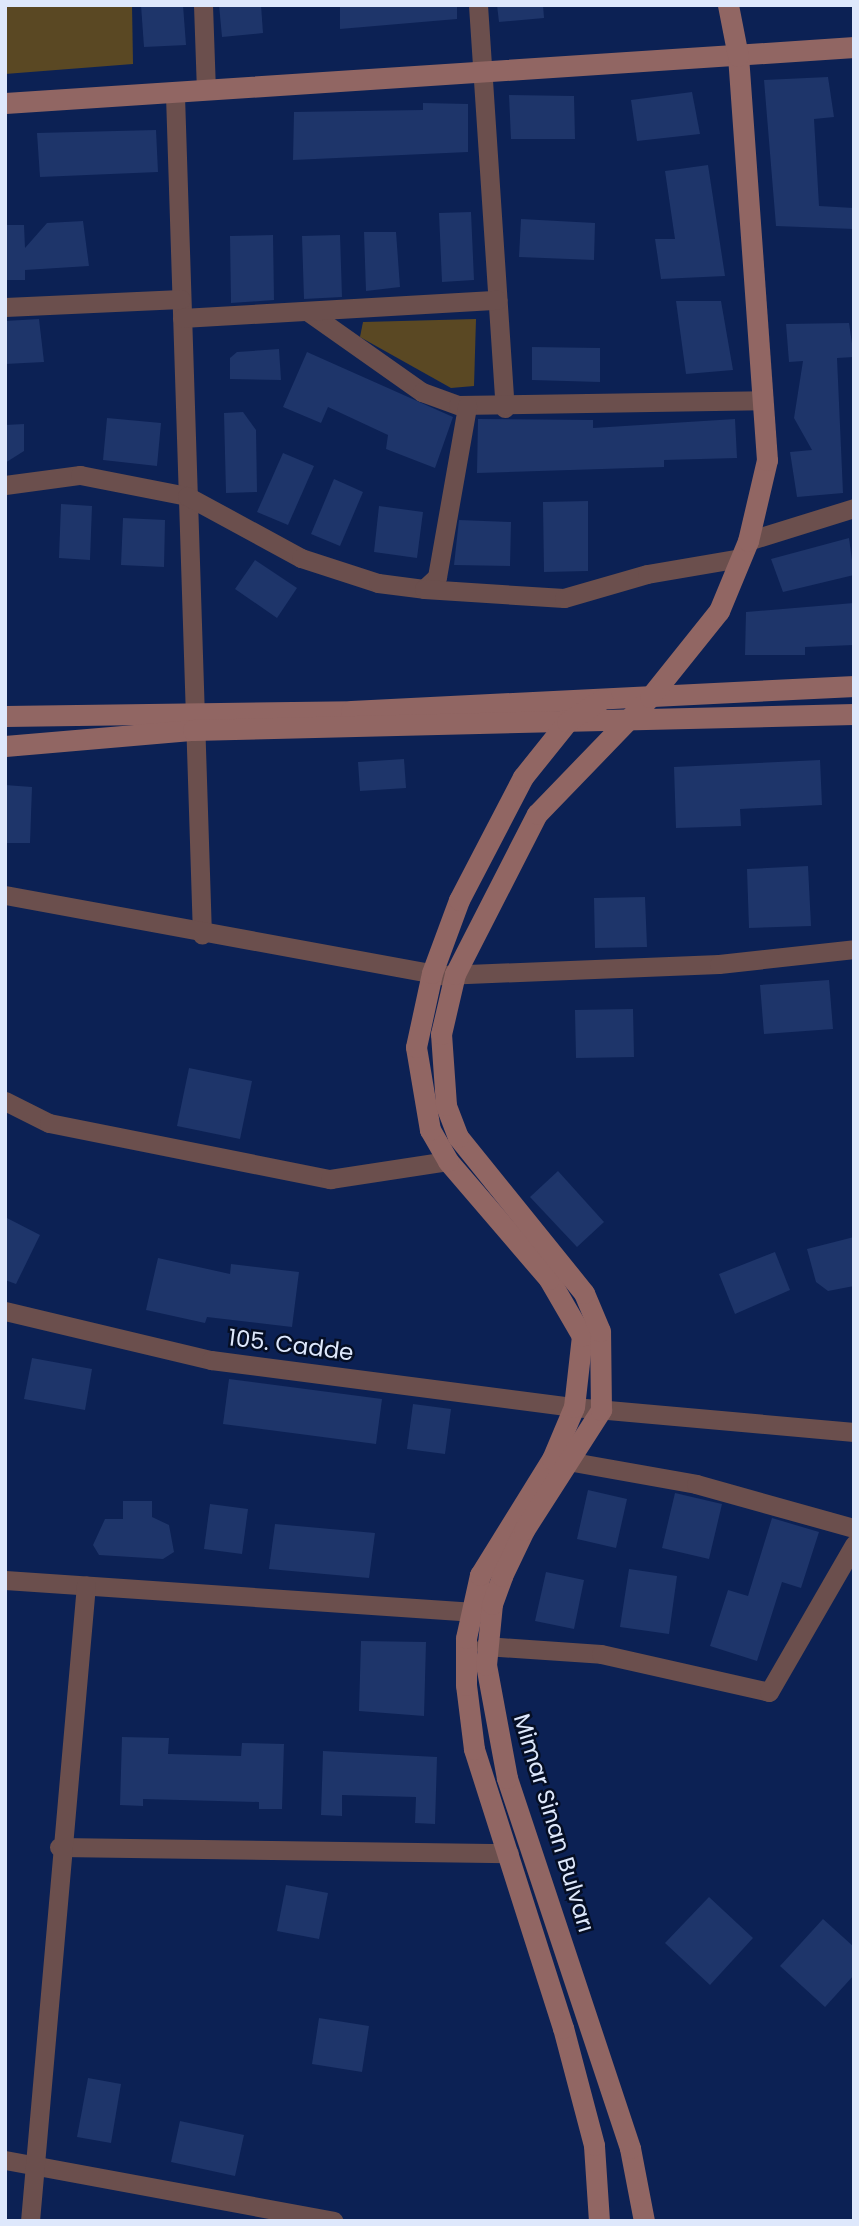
<!DOCTYPE html>
<html>
<head>
<meta charset="utf-8">
<style>
  body { margin:0 }
  #map { position:relative; width:859px; height:2226px; overflow:hidden; background:#0c2154; font-family:Poppins,sans-serif }
  div>[style] { position:absolute }
  .green>* { inset:0; background:#5a4823 }
  .building>* { inset:0; background:#1e356a }
  .street>* { height:19px; margin:-9.5px; padding:0 9.5px; transform-origin:9.5px; border-radius:9.5px; background:#6b4f4d }
  .secondary>* { height:21px; margin:-10.5px; padding:0 10.5px; transform-origin:10.5px; border-radius:10.5px; background:#916663 }
  span { translate:-50% -50%; white-space:nowrap; text-align:center; line-height:1.15; -webkit-text-stroke:5px #050e24; paint-order:stroke }
  .street-label { font-size:23px; color:#dee8fc }
  .frame { position:absolute; inset:0; border:7px solid #dee8fc; pointer-events:none }
</style>
</head>
<body>
<div id="map">
  <div class="green">
    <div style="clip-path:polygon(5px 5px,132px 5px,133px 64px,5px 74px)"></div>
    <div style="clip-path:polygon(476px 319px,474px 386px,451px 388px,360px 337px,363px 322px)"></div>
  </div>
  <div class="building">
    <div style="clip-path:polygon(141px 5px,183px 5px,186px 45px,144px 47px)"></div>
    <div style="clip-path:polygon(219px 5px,261px 5px,263px 33px,222px 37px)"></div>
    <div style="clip-path:polygon(340px 5px,457px 5px,457px 19px,340px 29px)"></div>
    <div style="clip-path:polygon(497px 5px,543px 5px,544px 18px,499px 22px)"></div>
    <div style="clip-path:polygon(828px 77px,834px 117px,814px 119px,819px 206px,854px 208px,854px 229px,776px 226px,764px 80px)"></div>
    <div style="clip-path:polygon(692px 92px,700px 134px,637px 141px,631px 100px)"></div>
    <div style="clip-path:polygon(509px 95px,574px 96px,575px 139px,511px 139px)"></div>
    <div style="clip-path:polygon(423px 103px,468px 104px,468px 152px,293px 160px,294px 112px,423px 110px)"></div>
    <div style="clip-path:polygon(156px 130px,158px 172px,40px 177px,37px 133px)"></div>
    <div style="clip-path:polygon(708px 165px,725px 276px,661px 279px,655px 239px,675px 239px,665px 171px)"></div>
    <div style="clip-path:polygon(471px 212px,474px 280px,442px 282px,439px 213px)"></div>
    <div style="clip-path:polygon(521px 219px,595px 223px,594px 260px,519px 257px)"></div>
    <div style="clip-path:polygon(83px 221px,89px 266px,25px 270px,25px 280px,5px 280px,5px 225px,24px 225px,25px 248px,47px 223px)"></div>
    <div style="clip-path:polygon(364px 232px,396px 232px,400px 287px,366px 291px)"></div>
    <div style="clip-path:polygon(273px 235px,274px 300px,231px 303px,230px 236px)"></div>
    <div style="clip-path:polygon(340px 235px,342px 297px,304px 299px,302px 236px)"></div>
    <div style="clip-path:polygon(676px 301px,721px 301px,733px 370px,686px 374px)"></div>
    <div style="clip-path:polygon(39px 319px,44px 362px,5px 364px,5px 321px)"></div>
    <div style="clip-path:polygon(849px 323px,854px 357px,837px 358px,843px 493px,797px 497px,790px 452px,812px 450px,794px 418px,803px 361px,789px 362px,786px 324px)"></div>
    <div style="clip-path:polygon(532px 347px,600px 348px,600px 382px,532px 380px)"></div>
    <div style="clip-path:polygon(279px 349px,281px 380px,230px 379px,230px 358px,237px 352px)"></div>
    <div style="clip-path:polygon(307px 352px,453px 417px,435px 468px,386px 449px,388px 435px,328px 407px,321px 423px,283px 407px)"></div>
    <div style="clip-path:polygon(243px 412px,256px 430px,257px 492px,226px 493px,224px 413px)"></div>
    <div style="clip-path:polygon(107px 418px,161px 423px,157px 466px,103px 460px)"></div>
    <div style="clip-path:polygon(478px 419px,593px 420px,593px 428px,735px 419px,737px 458px,664px 460px,664px 467px,477px 473px)"></div>
    <div style="clip-path:polygon(24px 424px,24px 451px,5px 463px,5px 425px)"></div>
    <div style="clip-path:polygon(283px 453px,314px 466px,288px 525px,257px 512px)"></div>
    <div style="clip-path:polygon(334px 479px,363px 492px,340px 546px,311px 534px)"></div>
    <div style="clip-path:polygon(588px 501px,588px 571px,544px 572px,543px 502px)"></div>
    <div style="clip-path:polygon(61px 504px,92px 506px,90px 560px,59px 558px)"></div>
    <div style="clip-path:polygon(379px 506px,423px 512px,417px 558px,374px 552px)"></div>
    <div style="clip-path:polygon(123px 518px,165px 520px,164px 567px,121px 565px)"></div>
    <div style="clip-path:polygon(459px 520px,511px 522px,510px 566px,454px 565px)"></div>
    <div style="clip-path:polygon(849px 538px,854px 575px,783px 592px,771px 559px)"></div>
    <div style="clip-path:polygon(255px 560px,297px 588px,277px 618px,235px 589px)"></div>
    <div style="clip-path:polygon(854px 603px,854px 645px,805px 647px,805px 655px,745px 655px,746px 612px)"></div>
    <div style="clip-path:polygon(404px 759px,406px 788px,360px 791px,358px 762px)"></div>
    <div style="clip-path:polygon(820px 760px,822px 805px,740px 809px,741px 826px,676px 828px,674px 767px)"></div>
    <div style="clip-path:polygon(5px 785px,32px 787px,30px 843px,5px 843px)"></div>
    <div style="clip-path:polygon(808px 866px,811px 926px,749px 928px,747px 869px)"></div>
    <div style="clip-path:polygon(645px 897px,647px 947px,595px 948px,594px 898px)"></div>
    <div style="clip-path:polygon(829px 980px,833px 1029px,764px 1034px,760px 985px)"></div>
    <div style="clip-path:polygon(633px 1009px,634px 1057px,576px 1058px,575px 1010px)"></div>
    <div style="clip-path:polygon(189px 1068px,252px 1081px,240px 1139px,177px 1126px)"></div>
    <div style="clip-path:polygon(558px 1171px,604px 1222px,577px 1247px,530px 1197px)"></div>
    <div style="clip-path:polygon(5px 1217px,40px 1235px,16px 1284px,5px 1280px)"></div>
    <div style="clip-path:polygon(854px 1237px,854px 1286px,828px 1291px,816px 1282px,807px 1249px)"></div>
    <div style="clip-path:polygon(775px 1252px,790px 1290px,735px 1314px,719px 1274px)"></div>
    <div style="clip-path:polygon(158px 1258px,230px 1274px,231px 1264px,299px 1272px,292px 1327px,207px 1317px,205px 1323px,146px 1310px)"></div>
    <div style="clip-path:polygon(32px 1358px,92px 1369px,85px 1410px,24px 1399px)"></div>
    <div style="clip-path:polygon(229px 1379px,382px 1399px,376px 1444px,223px 1424px)"></div>
    <div style="clip-path:polygon(413px 1404px,451px 1409px,445px 1454px,407px 1449px)"></div>
    <div style="clip-path:polygon(588px 1490px,627px 1499px,616px 1548px,577px 1539px)"></div>
    <div style="clip-path:polygon(675px 1493px,722px 1504px,709px 1559px,662px 1548px)"></div>
    <div style="clip-path:polygon(123px 1501px,152px 1501px,152px 1517px,169px 1525px,174px 1552px,163px 1559px,99px 1555px,93px 1545px,105px 1519px,123px 1519px)"></div>
    <div style="clip-path:polygon(210px 1504px,248px 1509px,242px 1554px,204px 1549px)"></div>
    <div style="clip-path:polygon(772px 1518px,819px 1532px,801px 1588px,782px 1582px,757px 1661px,710px 1646px,728px 1590px,748px 1596px)"></div>
    <div style="clip-path:polygon(275px 1524px,375px 1533px,369px 1578px,269px 1569px)"></div>
    <div style="clip-path:polygon(629px 1569px,677px 1576px,669px 1634px,620px 1627px)"></div>
    <div style="clip-path:polygon(546px 1572px,584px 1580px,574px 1629px,535px 1621px)"></div>
    <div style="clip-path:polygon(361px 1641px,426px 1642px,424px 1716px,359px 1711px)"></div>
    <div style="clip-path:polygon(122px 1737px,169px 1738px,168px 1754px,241px 1756px,242px 1743px,284px 1744px,282px 1809px,259px 1809px,259px 1802px,143px 1799px,143px 1806px,120px 1805px)"></div>
    <div style="clip-path:polygon(323px 1751px,437px 1757px,435px 1824px,415px 1823px,416px 1797px,342px 1795px,342px 1816px,321px 1815px)"></div>
    <div style="clip-path:polygon(286px 1885px,328px 1893px,319px 1939px,277px 1931px)"></div>
    <div style="clip-path:polygon(709px 1897px,753px 1938px,710px 1985px,665px 1943px)"></div>
    <div style="clip-path:polygon(823px 1919px,854px 1947px,854px 1975px,825px 2007px,780px 1966px)"></div>
    <div style="clip-path:polygon(319px 2018px,369px 2026px,362px 2072px,312px 2064px)"></div>
    <div style="clip-path:polygon(88px 2078px,121px 2084px,111px 2143px,77px 2137px)"></div>
    <div style="clip-path:polygon(180px 2121px,244px 2135px,235px 2176px,171px 2162px)"></div>
  </div>
  <div class="street">
    <div style="left:203px;top:5px;width:85px;rotate:88deg"></div>
    <div style="left:478px;top:5px;width:404px;rotate:86.2deg"></div>
    <div style="left:175px;top:95px;width:840px;rotate:88.16deg"></div>
    <div style="left:5px;top:307px;width:176px;rotate:-2.6deg"></div>
    <div style="left:307px;top:311px;width:141px;rotate:35.2deg"></div>
    <div style="left:422px;top:392px;width:38px;rotate:20deg"></div>
    <div style="left:458px;top:405px;width:304px;rotate:-0.9deg"></div>
    <div style="left:182px;top:318px;width:316px;rotate:-3.3deg"></div>
    <div style="left:5px;top:485px;width:76px;rotate:-7.6deg"></div>
    <div style="left:80px;top:475px;width:109px;rotate:11.1deg"></div>
    <div style="left:187px;top:496px;width:130px;rotate:28.5deg"></div>
    <div style="left:301px;top:558px;width:81px;rotate:18deg"></div>
    <div style="left:378px;top:583px;width:46px;rotate:7.4deg"></div>
    <div style="left:424px;top:589px;width:18px;rotate:-43deg"></div>
    <div style="left:437px;top:577px;width:174px;rotate:-80deg"></div>
    <div style="left:748px;top:541px;width:111px;rotate:-17.3deg"></div>
    <div style="left:424px;top:589px;width:140px;rotate:3.7deg"></div>
    <div style="left:564px;top:598px;width:86px;rotate:-16.1deg"></div>
    <div style="left:647px;top:574px;width:95px;rotate:-9.7deg"></div>
    <div style="left:5px;top:895px;width:445px;rotate:10.4deg"></div>
    <div style="left:443px;top:975px;width:276px;rotate:-2.3deg"></div>
    <div style="left:719px;top:964px;width:136px;rotate:-6.3deg"></div>
    <div style="left:5px;top:1101px;width:49px;rotate:26.6deg"></div>
    <div style="left:49px;top:1123px;width:287px;rotate:11.3deg"></div>
    <div style="left:330px;top:1179px;width:119px;rotate:-8.7deg"></div>
    <div style="left:5px;top:1311px;width:212px;rotate:13.4deg"></div>
    <div style="left:211px;top:1360px;width:366px;rotate:7.4deg"></div>
    <div style="left:574px;top:1407px;width:281px;rotate:5.1deg"></div>
    <div style="left:573px;top:1462px;width:125px;rotate:10.1deg"></div>
    <div style="left:696px;top:1484px;width:164px;rotate:15.6deg"></div>
    <div style="left:5px;top:1580px;width:467px;rotate:3.9deg"></div>
    <div style="left:485px;top:1646px;width:116px;rotate:3.9deg"></div>
    <div style="left:601px;top:1654px;width:172px;rotate:12.7deg"></div>
    <div style="left:769px;top:1692px;width:170px;rotate:-60deg"></div>
    <div style="left:59px;top:1847px;width:450px;rotate:0.8deg"></div>
    <div style="left:5px;top:2160px;width:334px;rotate:10.5deg"></div>
    <div style="left:30px;top:2221px;width:638px;rotate:-84.97deg"></div>
  </div>
  <div class="secondary">
    <div style="left:5px;top:103px;width:851px;rotate:-3.77deg"></div>
    <div style="left:5px;top:716px;width:346px;rotate:-0.8deg"></div>
    <div style="left:351px;top:711px;width:504px;rotate:-2.85deg"></div>
    <div style="left:5px;top:746px;width:189px;rotate:-4.9deg"></div>
    <div style="left:193px;top:730px;width:661px;rotate:-1.39deg"></div>
    <div style="left:599px;top:2221px;width:76px;rotate:-93.8deg"></div>
    <div style="left:594px;top:2145px;width:121px;rotate:-104.8deg"></div>
    <div style="left:563px;top:2028px;width:293px;rotate:-107.7deg"></div>
    <div style="left:474px;top:1749px;width:64px;rotate:-97.1deg"></div>
    <div style="left:466px;top:1685px;width:47px;rotate:-90deg"></div>
    <div style="left:466px;top:1638px;width:65px;rotate:-77.5deg"></div>
    <div style="left:480px;top:1575px;width:137px;rotate:-58.2deg"></div>
    <div style="left:552px;top:1459px;width:56px;rotate:-67.1deg"></div>
    <div style="left:574px;top:1407px;width:71px;rotate:-83.6deg"></div>
    <div style="left:582px;top:1336px;width:66px;rotate:-120.1deg"></div>
    <div style="left:549px;top:1279px;width:155px;rotate:-130.6deg"></div>
    <div style="left:448px;top:1161px;width:36px;rotate:-120deg"></div>
    <div style="left:430px;top:1130px;width:84px;rotate:-99.6deg"></div>
    <div style="left:416px;top:1047px;width:76px;rotate:-77.8deg"></div>
    <div style="left:432px;top:973px;width:78px;rotate:-69.7deg"></div>
    <div style="left:459px;top:900px;width:139px;rotate:-62.5deg"></div>
    <div style="left:523px;top:777px;width:70px;rotate:-51.3deg"></div>
    <div style="left:567px;top:722px;width:42px;rotate:-33.3deg"></div>
    <div style="left:644px;top:2221px;width:74px;rotate:-100.9deg"></div>
    <div style="left:630px;top:2148px;width:390px;rotate:-108.4deg"></div>
    <div style="left:507px;top:1778px;width:115px;rotate:-100.5deg"></div>
    <div style="left:486px;top:1665px;width:61px;rotate:-84.4deg"></div>
    <div style="left:492px;top:1604px;width:30px;rotate:-70deg"></div>
    <div style="left:502px;top:1576px;width:51px;rotate:-64.4deg"></div>
    <div style="left:524px;top:1530px;width:143px;rotate:-57.3deg"></div>
    <div style="left:601px;top:1410px;width:79px;rotate:-90.7deg"></div>
    <div style="left:600px;top:1331px;width:41px;rotate:-112.8deg"></div>
    <div style="left:584px;top:1293px;width:201px;rotate:-128.9deg"></div>
    <div style="left:458px;top:1137px;width:34px;rotate:-111deg"></div>
    <div style="left:446px;top:1105px;width:71px;rotate:-94deg"></div>
    <div style="left:441px;top:1034px;width:62px;rotate:-76.9deg"></div>
    <div style="left:455px;top:974px;width:180px;rotate:-62.9deg"></div>
    <div style="left:537px;top:814px;width:163px;rotate:-46deg"></div>
    <div style="left:650px;top:697px;width:110px;rotate:-51.3deg"></div>
    <div style="left:719px;top:611px;width:76px;rotate:-67.5deg"></div>
    <div style="left:748px;top:541px;width:83px;rotate:-76.8deg"></div>
    <div style="left:767px;top:460px;width:405px;rotate:-94.1deg"></div>
    <div style="left:738px;top:56px;width:52px;rotate:-101.1deg"></div>
  </div>
  <div class="street-label">
    <span style="left:291px;top:1345px;rotate:7deg">105. Cadde</span>
    <span style="left:554px;top:1823px;rotate:73deg">Mimar Sinan Bulvarı</span>
  </div>
  <div class="frame"></div>
</div>
</body>
</html>
